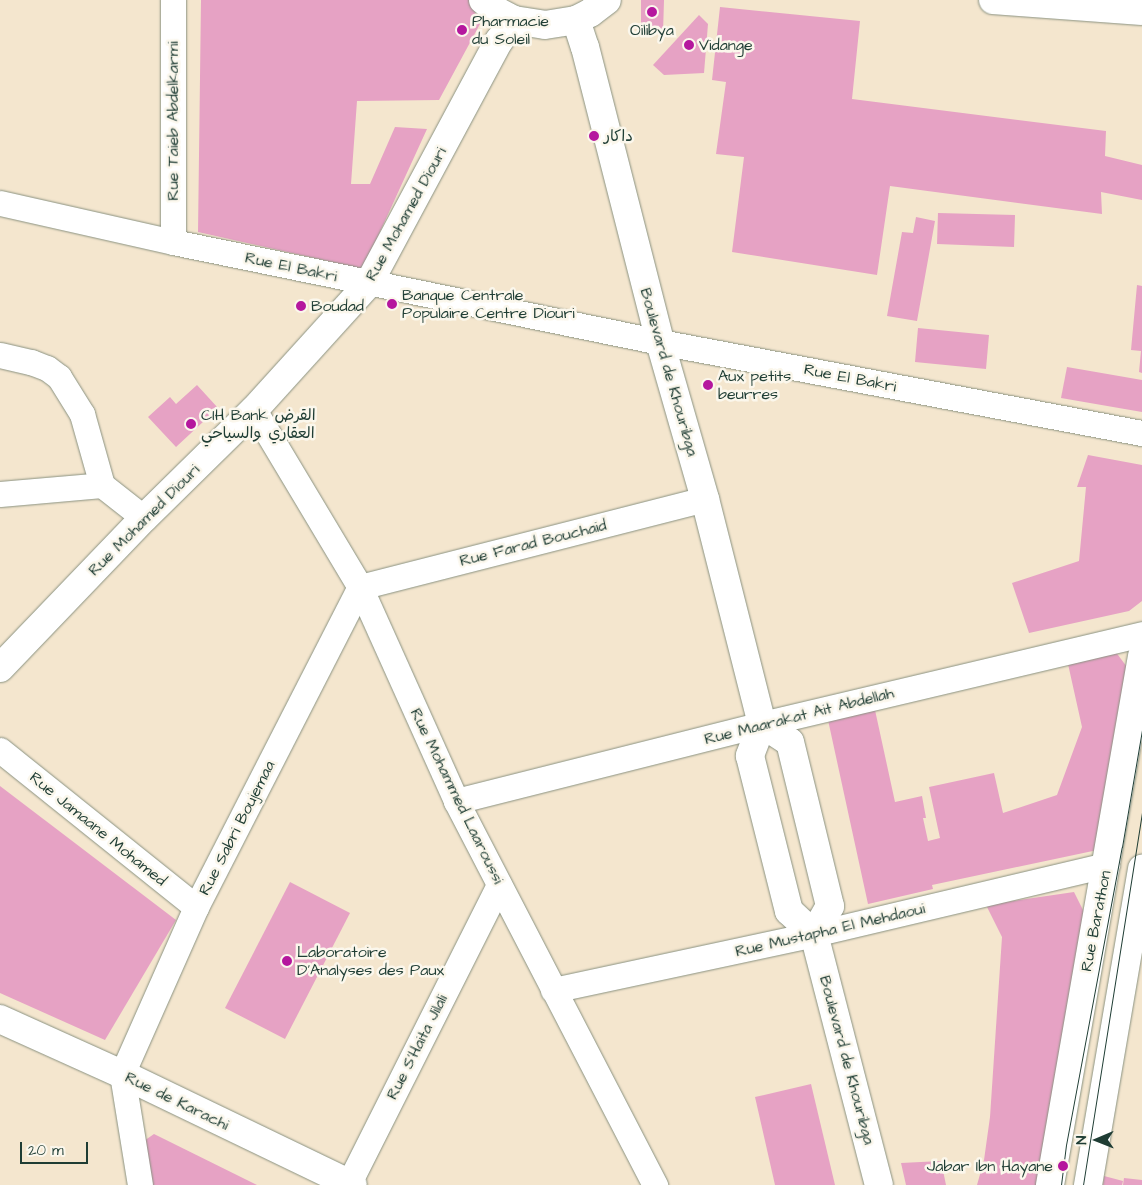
<!DOCTYPE html>
<html>
<head>
<meta charset="utf-8">
<style>
  body { margin:0 }
  #map { position:relative; width:1142px; height:1185px; overflow:hidden; background:#f4e6ce; font-family:"Architects Daughter","Playpen Sans Arabic",sans-serif }
  div>[style] { position:absolute }
  .building>* { inset:0; background:#e6a2c4 }
  .roads { filter:drop-shadow(0 0 1px #8a9281) drop-shadow(0 0 1px #8a9281) }
  .street>* { height:25px; margin:-12.5px; padding:0 12.5px; transform-origin:12.5px; border-radius:12.5px; background:#fff }
  .secondary>* { height:28px; margin:-14px; padding:0 14px; transform-origin:14px; border-radius:14px; background:#fff }
  .primary>* { height:28px; margin:-14px; padding:0 14px; transform-origin:14px; border-radius:14px; background:#fff }
  .tram>* { height:1px; margin:-0.5px; padding:0 0.5px; transform-origin:0.5px; border-radius:0.5px; background:#1f3d34 }
  .dots>* { width:14px; height:14px; translate:-50% -50%; box-sizing:border-box; border:2px solid #fbf7ec; border-radius:50% }
  span { translate:-50% -50%; white-space:nowrap; text-align:center; line-height:1.15; -webkit-text-stroke:5px #fbf7ec; paint-order:stroke }
  .poi-label { font-size:16px; color:#1f3d34 }
  .left { translate:0 -50%; text-align:left }
  .right { translate:-100% -50%; text-align:right }
  .street-label { font-size:16px; color:#1f3d34 }
  .north { position:absolute; left:1072px; top:1115px; width:50px; height:50px; -webkit-text-stroke:4px #fbf7ec; paint-order:stroke; rotate:269deg; font-size:14px; font-weight:700; line-height:20px; text-align:center; color:#1f3d34 }
  .north::after { content:''; display:block; margin:auto; width:18px; height:22px; background:#1f3d34; clip-path:polygon(50% 0,100% 100%,50% 72%,0 100%) }
  .scale { position:absolute; left:20px; top:1142px; width:68px; height:22px; box-sizing:border-box; border:2px solid #1f3d34; border-top:0; padding-left:6px; font-size:15px; line-height:18px; white-space:nowrap; color:#1f3d34; -webkit-text-stroke:4px #fbf7ec; paint-order:stroke }
</style>
</head>
<body>
<div id="map">
  <div class="building">
    <div style="clip-path:polygon(201px 0,470px 0,480px 24px,439px 100px,357px 101px,351px 184px,370px 184px,395px 127px,427px 129px,363px 269px,198px 232px)"></div>
    <div style="clip-path:polygon(641px 0,664px 0,663px 32px,641px 31px)"></div>
    <div style="clip-path:polygon(720px 7px,860px 21px,852px 99px,1106px 131px,1105px 156px,1142px 165px,1142px 200px,1101px 192px,1102px 214px,890px 186px,877px 275px,732px 252px,744px 157px,716px 154px,726px 82px,712px 80px)"></div>
    <div style="clip-path:polygon(699px 15px,708px 24px,704px 73px,664px 75px,653px 65px)"></div>
    <div style="clip-path:polygon(938px 213px,1015px 215px,1014px 247px,937px 244px)"></div>
    <div style="clip-path:polygon(916px 217px,935px 221px,917px 321px,887px 316px,902px 232px,913px 233px)"></div>
    <div style="clip-path:polygon(1137px 285px,1142px 286px,1142px 373px,1139px 372px,1141px 351px,1131px 350px)"></div>
    <div style="clip-path:polygon(918px 328px,989px 335px,986px 369px,915px 362px)"></div>
    <div style="clip-path:polygon(1067px 367px,1142px 380px,1142px 412px,1061px 398px)"></div>
    <div style="clip-path:polygon(197px 385px,218px 408px,176px 447px,148px 417px,170px 397px,176px 404px)"></div>
    <div style="clip-path:polygon(1088px 455px,1142px 465px,1142px 601px,1129px 611px,1029px 633px,1012px 583px,1079px 561px,1086px 487px,1077px 487px)"></div>
    <div style="clip-path:polygon(1115px 651px,1133px 675px,1107px 848px,932px 885px,933px 889px,868px 904px,828px 720px,875px 710px,895px 802px,922px 796px,926px 818px,923px 818px,928px 841px,940px 838px,929px 787px,994px 773px,1003px 813px,1057px 795px,1082px 727px,1066px 655px)"></div>
    <div style="clip-path:polygon(0 786px,176px 920px,105px 1040px,0 993px)"></div>
    <div style="clip-path:polygon(290px 882px,350px 913px,285px 1039px,225px 1008px)"></div>
    <div style="clip-path:polygon(1074px 892px,1090px 924px,1043px 1185px,977px 1185px,984px 1160px,990px 1117px,1002px 937px,986px 905px)"></div>
    <div style="clip-path:polygon(811px 1084px,835px 1185px,775px 1185px,755px 1097px)"></div>
    <div style="clip-path:polygon(154px 1134px,257px 1185px,149px 1185px,141px 1143px)"></div>
    <div style="clip-path:polygon(941px 1161px,946px 1185px,906px 1185px,901px 1163px)"></div>
    <div style="clip-path:polygon(1104px 1176px,1123px 1181px,1122px 1185px,1103px 1185px)"></div>
    <div style="clip-path:polygon(1124px 1178px,1142px 1180px,1142px 1185px,1123px 1185px)"></div>
  </div>
  <div class="roads">
    <div class="street">
      <div style="left:173px;top:0;width:242px;rotate:90deg"></div>
      <div style="left:0;top:203px;width:177px;rotate:12.7deg"></div>
      <div style="left:173px;top:242px;width:497px;rotate:11.6deg"></div>
      <div style="left:660px;top:342px;width:491px;rotate:10.7deg"></div>
      <div style="left:0;top:355px;width:32px;rotate:13deg"></div>
      <div style="left:31px;top:362px;width:17px;rotate:21deg"></div>
      <div style="left:47px;top:368px;width:15px;rotate:37deg"></div>
      <div style="left:59px;top:377px;width:44px;rotate:58.1deg"></div>
      <div style="left:82px;top:414px;width:74px;rotate:74.3deg"></div>
      <div style="left:102px;top:485px;width:53px;rotate:38.2deg"></div>
      <div style="left:254px;top:410px;width:206px;rotate:59.1deg"></div>
      <div style="left:360px;top:587px;width:235px;rotate:65.8deg"></div>
      <div style="left:456px;top:801px;width:433px;rotate:62.6deg"></div>
      <div style="left:0;top:494px;width:102px;rotate:-5deg"></div>
      <div style="left:0;top:750px;width:251px;rotate:38.7deg"></div>
      <div style="left:456px;top:801px;width:316px;rotate:-14.1deg"></div>
      <div style="left:762px;top:724px;width:391px;rotate:-13.3deg"></div>
      <div style="left:553px;top:990px;width:267px;rotate:-12.1deg"></div>
      <div style="left:814px;top:934px;width:301px;rotate:-13.3deg"></div>
      <div style="left:349px;top:1183px;width:334px;rotate:-63.3deg"></div>
      <div style="left:140px;top:1185px;width:112px;rotate:-99.2deg"></div>
      <div style="left:122px;top:1074px;width:183px;rotate:-66.1deg"></div>
      <div style="left:196px;top:907px;width:360px;rotate:-62.9deg"></div>
      <div style="left:360px;top:587px;width:356px;rotate:-14.3deg"></div>
    </div>
    <div class="secondary">
      <div style="left:576px;top:20px;width:28px;rotate:72deg"></div>
      <div style="left:585px;top:47px;width:304px;rotate:75.7deg"></div>
      <div style="left:660px;top:342px;width:163px;rotate:74deg"></div>
      <div style="left:705px;top:499px;width:232px;rotate:75.8deg"></div>
      <div style="left:762px;top:724px;width:34px;rotate:111deg"></div>
      <div style="left:750px;top:756px;width:160px;rotate:75.9deg"></div>
      <div style="left:789px;top:911px;width:34px;rotate:43deg"></div>
      <div style="left:814px;top:934px;width:259px;rotate:75.5deg"></div>
      <div style="left:0;top:668px;width:208px;rotate:-46.2deg"></div>
      <div style="left:144px;top:518px;width:154px;rotate:-44.5deg"></div>
      <div style="left:254px;top:410px;width:171px;rotate:-47.8deg"></div>
      <div style="left:369px;top:283px;width:275px;rotate:-61.8deg"></div>
      <div style="left:499px;top:41px;width:26px;rotate:-54deg"></div>
      <div style="left:762px;top:724px;width:33px;rotate:33deg"></div>
      <div style="left:790px;top:742px;width:169px;rotate:76.3deg"></div>
      <div style="left:830px;top:906px;width:32px;rotate:120deg"></div>
      <div style="left:0;top:1019px;width:134px;rotate:24.3deg"></div>
      <div style="left:122px;top:1074px;width:256px;rotate:25.7deg"></div>
      <div style="left:1050px;top:1185px;width:537px;rotate:-80.13deg"></div>
      <div style="left:1088px;top:1185px;width:321px;rotate:-80.3deg"></div>
    </div>
    <div class="primary">
      <div style="left:483px;top:0;width:18px;rotate:38deg"></div>
      <div style="left:497px;top:11px;width:19px;rotate:28deg"></div>
      <div style="left:514px;top:20px;width:31px;rotate:9deg"></div>
      <div style="left:545px;top:25px;width:31px;rotate:-9deg"></div>
      <div style="left:576px;top:20px;width:16px;rotate:-27deg"></div>
      <div style="left:590px;top:13px;width:21px;rotate:-37deg"></div>
      <div style="left:993px;top:0;width:149px;rotate:4.2deg"></div>
    </div>
  </div>
  <div class="tram">
    <div style="left:1061px;top:1185px;width:40px;rotate:-82.9deg"></div>
    <div style="left:1066px;top:1145px;width:303px;rotate:-79.4deg"></div>
    <div style="left:1122px;top:847px;width:119px;rotate:-80.3deg"></div>
    <div style="left:1083px;top:1185px;width:379px;rotate:-81deg"></div>
  </div>
  <div class="dots">
    <div style="left:652px;top:12px;background:#b5179e"></div>
    <div style="left:462px;top:30px;background:#b5179e"></div>
    <div style="left:689px;top:45px;background:#b5179e"></div>
    <div style="left:594px;top:136px;background:#b5179e"></div>
    <div style="left:392px;top:304px;background:#b5179e"></div>
    <div style="left:301px;top:306px;background:#b5179e"></div>
    <div style="left:708px;top:385px;background:#b5179e"></div>
    <div style="left:191px;top:424px;background:#b5179e"></div>
    <div style="left:287px;top:961px;background:#b5179e"></div>
    <div style="left:1063px;top:1166px;background:#b5179e"></div>
  </div>
  <div class="poi-label">
    <span class="left" style="left:472px;top:30px">Pharmacie<br>du Soleil</span>
    <span style="left:652px;top:30px">Oilibya</span>
    <span class="left" style="left:699px;top:45px">Vidange</span>
    <span class="left" style="left:604px;top:136px">داكار</span>
    <span class="left" style="left:402px;top:304px">Banque Centrale<br>Populaire Centre Diouri</span>
    <span class="left" style="left:311px;top:306px">Boudad</span>
    <span class="left" style="left:718px;top:385px">Aux petits<br>beurres</span>
    <span class="left" style="left:201px;top:424px">CIH Bank القرض<br>العقاري والسياحي</span>
    <span class="left" style="left:297px;top:961px">Laboratoire<br>D'Analyses des Paux</span>
    <span class="right" style="left:1053px;top:1166px">Jabar Ibn Hayane</span>
  </div>
  <div class="street-label">
    <span style="left:173px;top:121px;rotate:-90deg">Rue Taieb Abdelkarmi</span>
    <span style="left:406px;top:214px;rotate:-61deg">Rue Mohamed Diouri</span>
    <span style="left:291px;top:267px;rotate:12deg">Rue El Bakri</span>
    <span style="left:669px;top:372px;rotate:74deg">Boulevard de Khouribga</span>
    <span style="left:850px;top:378px;rotate:11deg">Rue El Bakri</span>
    <span style="left:144px;top:520px;rotate:-45deg">Rue Mohamed Diouri</span>
    <span style="left:533px;top:543px;rotate:-14deg">Rue Farad Bouchaid</span>
    <span style="left:799px;top:716px;rotate:-14deg">Rue Maarakat Ait Abdellah</span>
    <span style="left:457px;top:796px;rotate:64deg">Rue Mohammed Laaroussi</span>
    <span style="left:237px;top:828px;rotate:-63deg">Rue Sabri Boujemaa</span>
    <span style="left:98px;top:829px;rotate:39deg">Rue Jamaane Mohamed</span>
    <span style="left:1096px;top:921px;rotate:-79deg">Rue Barathon</span>
    <span style="left:830px;top:930px;rotate:-13deg">Rue Mustapha El Mehdaoui</span>
    <span style="left:417px;top:1047px;rotate:-63deg">Rue S'Haita Jilali</span>
    <span style="left:847px;top:1060px;rotate:75deg">Boulevard de Khouribga</span>
    <span style="left:177px;top:1101px;rotate:26deg">Rue de Karachi</span>
  </div>
  <div class="north">N</div>
  <div class="scale">20 m</div>
</div>
</body>
</html>
